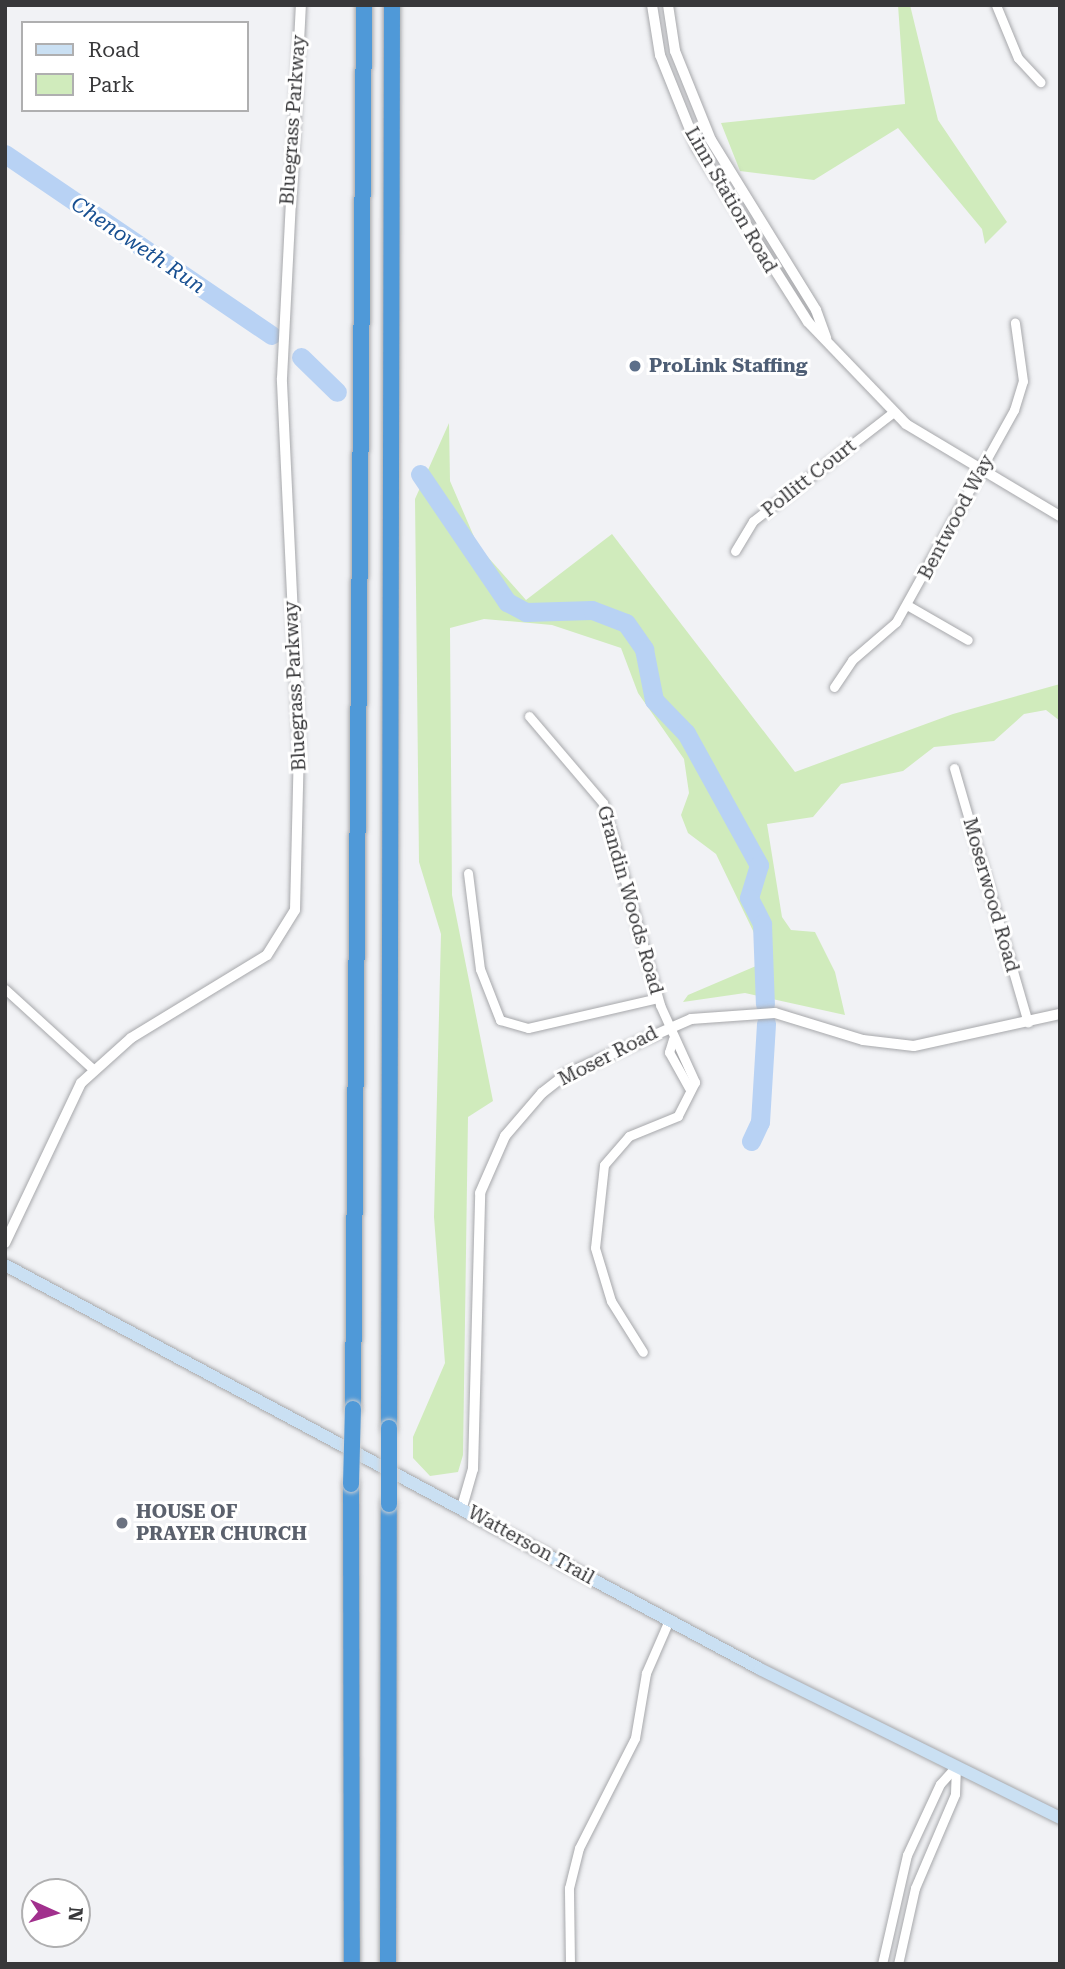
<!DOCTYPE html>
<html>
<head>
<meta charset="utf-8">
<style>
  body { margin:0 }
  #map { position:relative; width:1065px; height:1969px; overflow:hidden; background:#f1f2f5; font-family:"Roboto Serif",serif }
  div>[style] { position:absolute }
  .green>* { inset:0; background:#d0ebbc }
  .river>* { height:19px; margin:-9.5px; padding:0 9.5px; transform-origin:9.5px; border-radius:9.5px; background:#b8d2f4 }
  .roads { filter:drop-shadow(0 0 2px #a7a8ab) drop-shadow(0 0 2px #a7a8ab) }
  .minor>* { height:9px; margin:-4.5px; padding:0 4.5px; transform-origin:4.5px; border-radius:4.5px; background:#fff }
  .tertiary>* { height:10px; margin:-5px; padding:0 5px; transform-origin:5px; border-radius:5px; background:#fff }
  .secondary>* { height:12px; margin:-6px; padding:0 6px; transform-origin:6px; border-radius:6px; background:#cae0f3 }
  .motorway>* { height:16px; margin:-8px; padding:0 8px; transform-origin:8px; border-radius:8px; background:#4f99d8 }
  .bridges { filter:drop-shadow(0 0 2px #cfcfd0) drop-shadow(0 0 2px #cfcfd0) }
  .motorway-bridge>* { height:16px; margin:-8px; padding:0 8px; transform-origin:8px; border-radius:8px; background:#4f99d8 }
  .dots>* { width:19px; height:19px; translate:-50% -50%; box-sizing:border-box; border:4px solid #fff; border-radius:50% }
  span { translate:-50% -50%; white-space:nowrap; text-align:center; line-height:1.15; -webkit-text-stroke:6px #fff; paint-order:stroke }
  .street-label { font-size:19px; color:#38383a }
  .service-label { font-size:19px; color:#4e5e75; font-weight:700 }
  .left { translate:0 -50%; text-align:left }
  .worship-label { font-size:19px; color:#5b616d; font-weight:700 }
  .water-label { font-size:21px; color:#174f91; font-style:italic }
  .frame { position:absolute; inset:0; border:7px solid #38383a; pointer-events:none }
  .legend { position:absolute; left:21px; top:21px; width:228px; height:91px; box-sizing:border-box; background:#fff; border:2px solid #afafb0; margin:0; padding:9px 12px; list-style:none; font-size:21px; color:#38383a }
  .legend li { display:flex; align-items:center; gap:14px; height:35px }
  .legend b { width:35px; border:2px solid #afafb0 }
  .north { position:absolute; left:21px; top:1878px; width:70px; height:70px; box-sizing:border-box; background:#fff; border:2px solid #afafb0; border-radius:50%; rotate:94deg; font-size:19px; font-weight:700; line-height:28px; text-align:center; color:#38383a }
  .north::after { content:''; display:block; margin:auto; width:24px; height:32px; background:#a1308d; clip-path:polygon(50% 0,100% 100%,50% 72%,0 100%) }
</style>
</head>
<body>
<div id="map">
  <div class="green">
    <div style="clip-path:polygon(898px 5px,910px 5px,938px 120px,1007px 222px,985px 244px,982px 229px,898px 128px,814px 180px,740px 171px,721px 123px,905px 104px)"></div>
    <div style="clip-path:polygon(449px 423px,450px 481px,478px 546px,526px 600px,612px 534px,795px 772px,953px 714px,1060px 684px,1060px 721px,1046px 710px,1024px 714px,994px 741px,934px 747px,903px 771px,841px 784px,813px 817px,767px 824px,782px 917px,791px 930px,815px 932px,835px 972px,845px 1015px,745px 993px,683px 1002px,688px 995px,756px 966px,756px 937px,716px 854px,688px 833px,681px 815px,689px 793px,684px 759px,638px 693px,621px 648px,552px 625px,484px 619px,450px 628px,452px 895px,493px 1101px,468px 1117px,463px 1455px,458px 1472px,430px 1476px,413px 1458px,413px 1437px,445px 1363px,434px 1217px,441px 934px,419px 862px,415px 499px)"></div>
  </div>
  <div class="river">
    <div style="left:5px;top:154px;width:322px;rotate:34.2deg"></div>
    <div style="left:301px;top:357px;width:50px;rotate:44.2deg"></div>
    <div style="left:420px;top:474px;width:155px;rotate:55.8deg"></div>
    <div style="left:507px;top:602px;width:21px;rotate:28deg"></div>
    <div style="left:526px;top:612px;width:66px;rotate:-1.7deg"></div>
    <div style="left:592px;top:610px;width:36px;rotate:21deg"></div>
    <div style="left:626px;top:623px;width:32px;rotate:55deg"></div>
    <div style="left:644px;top:649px;width:52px;rotate:78.9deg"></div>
    <div style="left:654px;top:700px;width:46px;rotate:45.9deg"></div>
    <div style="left:686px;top:733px;width:151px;rotate:61.1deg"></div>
    <div style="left:759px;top:865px;width:34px;rotate:107deg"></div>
    <div style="left:749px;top:898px;width:29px;rotate:63deg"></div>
    <div style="left:762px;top:924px;width:80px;rotate:87.9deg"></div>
    <div style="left:751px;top:1141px;width:21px;rotate:-65deg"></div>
    <div style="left:760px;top:1122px;width:99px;rotate:-86.5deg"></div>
  </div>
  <div class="roads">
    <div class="minor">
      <div style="left:996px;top:5px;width:57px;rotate:67.5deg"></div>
      <div style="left:1018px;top:58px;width:33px;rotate:47deg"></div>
      <div style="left:735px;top:551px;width:35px;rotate:-59deg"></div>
      <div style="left:753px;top:521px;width:176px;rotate:-37.8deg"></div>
      <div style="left:907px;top:605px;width:70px;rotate:29.8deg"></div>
      <div style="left:834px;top:687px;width:32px;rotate:-56deg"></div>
      <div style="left:852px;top:660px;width:58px;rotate:-40.8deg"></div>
      <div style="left:896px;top:622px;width:243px;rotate:-60.9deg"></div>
      <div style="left:1014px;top:410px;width:30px;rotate:-73deg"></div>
      <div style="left:1023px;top:381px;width:59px;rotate:-97.9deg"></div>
      <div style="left:529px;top:716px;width:114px;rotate:49.6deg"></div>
      <div style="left:603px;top:803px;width:210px;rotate:74.2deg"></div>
      <div style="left:660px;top:1005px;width:85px;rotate:65.6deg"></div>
      <div style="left:695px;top:1082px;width:38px;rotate:117deg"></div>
      <div style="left:678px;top:1116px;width:53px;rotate:157.8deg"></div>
      <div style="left:629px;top:1136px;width:38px;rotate:131deg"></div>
      <div style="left:604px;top:1165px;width:83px;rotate:96.2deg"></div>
      <div style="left:595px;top:1248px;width:55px;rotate:73.2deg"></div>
      <div style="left:611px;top:1301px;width:60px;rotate:57.9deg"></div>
      <div style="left:954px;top:768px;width:265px;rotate:73.8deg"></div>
      <div style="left:468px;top:873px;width:97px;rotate:82.9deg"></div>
      <div style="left:480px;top:969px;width:55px;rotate:68.6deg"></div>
      <div style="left:500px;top:1020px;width:29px;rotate:16deg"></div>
      <div style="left:528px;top:1028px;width:133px;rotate:-13deg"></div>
      <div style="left:5px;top:989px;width:119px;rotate:42.3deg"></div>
      <div style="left:673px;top:1039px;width:14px;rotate:107deg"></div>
      <div style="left:669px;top:1052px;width:41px;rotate:60.9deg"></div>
      <div style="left:570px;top:1964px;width:76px;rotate:-90.8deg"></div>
      <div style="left:569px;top:1888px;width:41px;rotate:-76deg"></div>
      <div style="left:579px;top:1848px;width:123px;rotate:-63deg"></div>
      <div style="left:635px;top:1738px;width:66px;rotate:-80.4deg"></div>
      <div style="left:646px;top:1673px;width:58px;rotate:-66.5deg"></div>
      <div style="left:882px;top:1964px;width:112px;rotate:-77.1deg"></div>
      <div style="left:907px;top:1855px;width:78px;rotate:-65.1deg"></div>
      <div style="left:940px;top:1784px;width:24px;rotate:-48deg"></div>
      <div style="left:898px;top:1964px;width:78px;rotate:-77.4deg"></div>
      <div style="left:915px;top:1888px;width:102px;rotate:-66.9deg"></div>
      <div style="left:955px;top:1794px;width:28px;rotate:-88deg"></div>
    </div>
    <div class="tertiary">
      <div style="left:652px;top:5px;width:51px;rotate:80.9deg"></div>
      <div style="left:660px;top:55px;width:99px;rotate:68.1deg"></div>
      <div style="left:697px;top:147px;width:207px;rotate:57.6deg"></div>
      <div style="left:808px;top:322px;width:141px;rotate:46.1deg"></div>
      <div style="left:906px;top:424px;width:179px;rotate:30.9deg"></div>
      <div style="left:668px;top:5px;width:47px;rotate:81.3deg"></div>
      <div style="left:675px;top:51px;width:96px;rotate:68deg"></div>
      <div style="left:711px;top:140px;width:200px;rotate:58.3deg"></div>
      <div style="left:816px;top:310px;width:30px;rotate:70deg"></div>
      <div style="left:5px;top:1243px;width:177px;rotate:-64.6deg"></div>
      <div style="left:81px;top:1083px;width:67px;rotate:-42deg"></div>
      <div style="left:131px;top:1038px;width:159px;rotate:-31.4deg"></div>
      <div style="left:267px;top:955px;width:53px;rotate:-58.1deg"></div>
      <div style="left:295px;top:910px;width:167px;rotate:-88.6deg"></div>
      <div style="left:299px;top:743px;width:365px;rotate:-92.7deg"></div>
      <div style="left:282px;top:378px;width:373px;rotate:-87.1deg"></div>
      <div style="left:462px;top:1507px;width:40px;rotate:-74deg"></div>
      <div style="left:473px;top:1469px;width:276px;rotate:-88.5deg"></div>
      <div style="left:480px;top:1193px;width:62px;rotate:-66.3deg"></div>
      <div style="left:505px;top:1136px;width:57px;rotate:-49.3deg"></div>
      <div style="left:542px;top:1093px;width:31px;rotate:-38deg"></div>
      <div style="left:566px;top:1074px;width:137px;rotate:-23.7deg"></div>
      <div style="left:691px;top:1019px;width:84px;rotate:-4.1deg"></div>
      <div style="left:775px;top:1013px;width:92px;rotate:17.1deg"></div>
      <div style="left:863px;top:1040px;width:51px;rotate:6.7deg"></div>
      <div style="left:914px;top:1046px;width:149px;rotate:-12.4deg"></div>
    </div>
    <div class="secondary">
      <div style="left:5px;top:1265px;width:856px;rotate:28.15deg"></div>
      <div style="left:760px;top:1669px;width:335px;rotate:26.4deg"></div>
    </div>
    <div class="motorway">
      <div style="left:353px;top:1409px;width:1404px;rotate:-89.55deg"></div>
      <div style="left:389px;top:1428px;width:1423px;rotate:-89.88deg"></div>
      <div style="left:351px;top:1484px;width:480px;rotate:89.9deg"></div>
      <div style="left:388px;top:1964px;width:460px;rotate:-89.9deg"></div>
    </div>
  </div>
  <div class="bridges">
    <div class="motorway-bridge">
      <div style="left:351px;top:1484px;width:75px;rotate:-88.5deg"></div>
      <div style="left:389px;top:1504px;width:76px;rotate:-90deg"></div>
    </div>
  </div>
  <div class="dots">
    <div style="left:635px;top:366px;background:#5c6f8a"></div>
    <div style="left:122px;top:1523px;background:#6b7280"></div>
  </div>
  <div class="street-label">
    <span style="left:293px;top:120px;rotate:-86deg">Bluegrass Parkway</span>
    <span style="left:731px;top:200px;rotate:60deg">Linn Station Road</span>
    <span style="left:809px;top:478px;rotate:-38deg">Pollitt Court</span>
    <span style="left:956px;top:517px;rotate:-62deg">Bentwood Way</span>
    <span style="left:295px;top:686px;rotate:-93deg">Bluegrass Parkway</span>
    <span style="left:991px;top:895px;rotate:74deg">Moserwood Road</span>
    <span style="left:630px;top:900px;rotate:74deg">Grandin Woods Road</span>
    <span style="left:608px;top:1056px;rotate:-27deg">Moser Road</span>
    <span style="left:531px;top:1545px;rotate:29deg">Watterson Trail</span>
  </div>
  <div class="service-label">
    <span class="left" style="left:649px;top:366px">ProLink Staffing</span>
  </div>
  <div class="worship-label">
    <span class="left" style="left:136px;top:1523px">HOUSE OF<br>PRAYER CHURCH</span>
  </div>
  <div class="water-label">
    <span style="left:138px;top:245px;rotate:34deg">Chenoweth Run</span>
  </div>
  <div class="frame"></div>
  <ul class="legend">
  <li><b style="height:9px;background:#cae0f3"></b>Road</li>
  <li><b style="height:19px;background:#d0ebbc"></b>Park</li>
  </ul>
  <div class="north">N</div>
</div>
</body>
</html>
